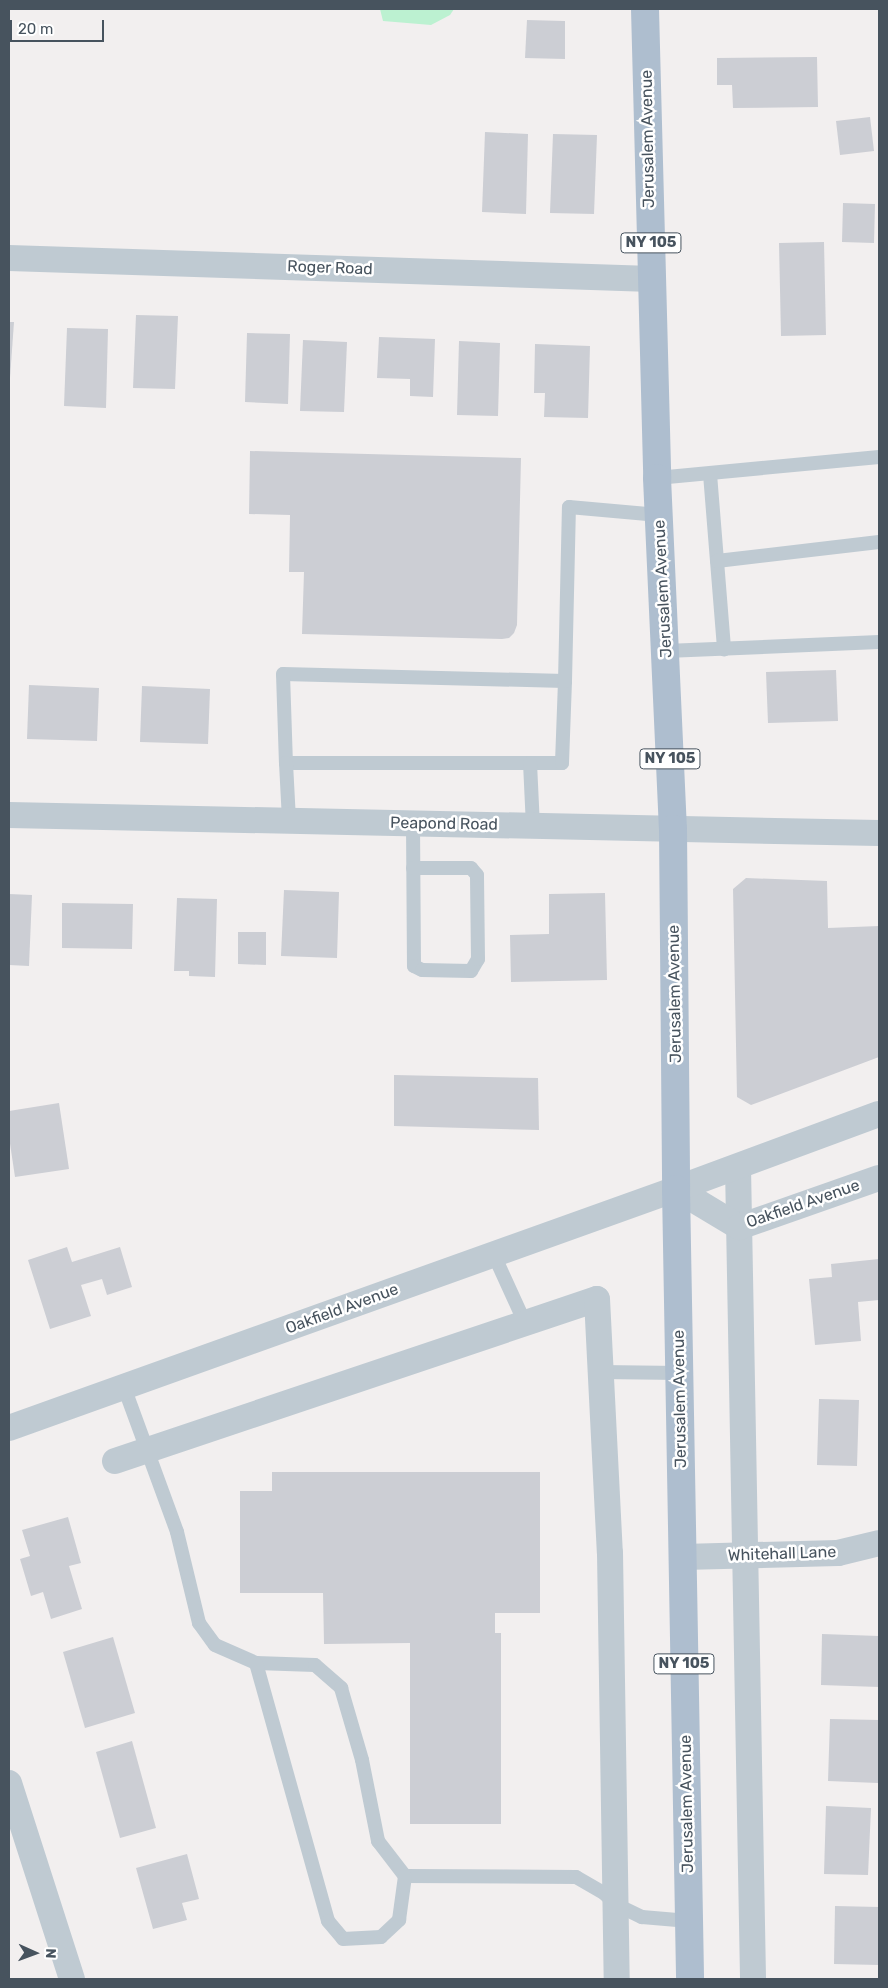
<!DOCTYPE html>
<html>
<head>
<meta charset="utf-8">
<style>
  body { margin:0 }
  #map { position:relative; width:888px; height:1988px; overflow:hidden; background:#f2efef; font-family:Rubik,sans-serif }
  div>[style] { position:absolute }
  .green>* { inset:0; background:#bcf1d1 }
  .building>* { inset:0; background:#ccced4 }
  .service>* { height:14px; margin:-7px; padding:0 7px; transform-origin:7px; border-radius:7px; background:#bfcad2 }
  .minor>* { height:26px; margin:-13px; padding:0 13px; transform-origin:13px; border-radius:13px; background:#bfcad2 }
  .primary>* { height:28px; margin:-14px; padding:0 14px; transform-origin:14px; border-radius:14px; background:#aebecf }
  span { translate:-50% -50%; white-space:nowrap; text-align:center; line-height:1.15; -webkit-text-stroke:5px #fff; paint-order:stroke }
  .shield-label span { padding:1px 4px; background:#fff; border:1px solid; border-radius:4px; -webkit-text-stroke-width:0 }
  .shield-label { font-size:15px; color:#47535e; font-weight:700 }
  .street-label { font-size:16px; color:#47535e }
  .frame { position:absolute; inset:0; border:10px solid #47535e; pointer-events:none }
  .north { position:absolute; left:10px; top:1928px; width:50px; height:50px; -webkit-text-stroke:4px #fff; paint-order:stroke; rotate:92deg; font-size:14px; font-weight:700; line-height:20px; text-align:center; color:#47535e }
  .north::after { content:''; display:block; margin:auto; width:18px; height:22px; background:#47535e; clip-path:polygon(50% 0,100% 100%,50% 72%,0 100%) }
  .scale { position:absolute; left:10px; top:20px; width:94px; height:22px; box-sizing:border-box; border:2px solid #47535e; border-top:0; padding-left:6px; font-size:15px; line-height:18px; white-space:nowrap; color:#47535e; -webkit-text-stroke:4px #fff; paint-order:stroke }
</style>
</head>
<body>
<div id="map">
  <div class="green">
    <div style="clip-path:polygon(380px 9px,454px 9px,450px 15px,431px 25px,383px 21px)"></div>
  </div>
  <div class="building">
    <div style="clip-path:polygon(527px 20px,565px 21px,565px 59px,525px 58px)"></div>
    <div style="clip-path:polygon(817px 57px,818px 107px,733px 108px,732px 85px,717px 85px,717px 58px)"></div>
    <div style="clip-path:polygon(870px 117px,874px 151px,840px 155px,836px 121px)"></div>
    <div style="clip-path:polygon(485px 132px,528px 134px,526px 214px,482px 212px)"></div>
    <div style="clip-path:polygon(553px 134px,597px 135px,594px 214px,550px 213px)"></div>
    <div style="clip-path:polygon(843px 203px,875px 204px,874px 243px,842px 242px)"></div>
    <div style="clip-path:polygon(824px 242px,826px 335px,781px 336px,779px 243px)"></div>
    <div style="clip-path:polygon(136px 315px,178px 316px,175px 389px,133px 388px)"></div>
    <div style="clip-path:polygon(9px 322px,14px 322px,10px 378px,9px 378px)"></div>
    <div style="clip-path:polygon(67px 328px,108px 329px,106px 408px,64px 406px)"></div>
    <div style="clip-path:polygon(247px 333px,290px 334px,288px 404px,245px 402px)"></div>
    <div style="clip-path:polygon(379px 337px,435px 339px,433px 397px,410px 396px,410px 379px,377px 378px)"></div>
    <div style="clip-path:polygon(303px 340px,347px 342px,344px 412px,300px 411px)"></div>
    <div style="clip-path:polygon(459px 341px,500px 343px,498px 416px,457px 415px)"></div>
    <div style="clip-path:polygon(535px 344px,590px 346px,588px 418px,544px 417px,545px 393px,534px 393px)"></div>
    <div style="clip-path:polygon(250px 451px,521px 458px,517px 625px,514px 633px,509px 638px,502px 639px,302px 634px,304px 572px,289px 572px,290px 515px,249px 514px)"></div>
    <div style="clip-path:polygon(836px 670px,838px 721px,768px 723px,766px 672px)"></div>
    <div style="clip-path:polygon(29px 685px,99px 688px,97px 741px,27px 739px)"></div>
    <div style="clip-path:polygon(142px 686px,210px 689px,208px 744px,140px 742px)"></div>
    <div style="clip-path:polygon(746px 878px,827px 881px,828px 928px,879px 926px,879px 1057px,751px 1105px,737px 1097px,733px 889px)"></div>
    <div style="clip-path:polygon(284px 890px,339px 892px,337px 958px,281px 956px)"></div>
    <div style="clip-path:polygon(605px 893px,607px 980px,511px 982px,510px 935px,549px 934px,549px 894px)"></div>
    <div style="clip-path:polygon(9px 894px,32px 895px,29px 966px,9px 965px)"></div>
    <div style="clip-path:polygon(177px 898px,217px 899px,215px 977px,189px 976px,189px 971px,174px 971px)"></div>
    <div style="clip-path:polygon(62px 903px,133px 904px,132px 949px,62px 948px)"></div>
    <div style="clip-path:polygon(238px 932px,266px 932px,266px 965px,238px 964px)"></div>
    <div style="clip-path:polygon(394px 1075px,538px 1078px,539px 1130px,394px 1126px)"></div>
    <div style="clip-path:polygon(59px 1103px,69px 1169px,15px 1177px,9px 1137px,9px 1111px)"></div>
    <div style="clip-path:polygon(67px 1247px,72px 1262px,120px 1247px,132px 1287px,107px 1295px,102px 1279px,81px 1285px,91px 1316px,50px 1329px,28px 1260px)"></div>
    <div style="clip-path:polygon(879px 1259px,879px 1300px,858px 1302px,861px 1341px,815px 1345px,809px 1279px,832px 1277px,831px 1264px)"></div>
    <div style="clip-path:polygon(819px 1399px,859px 1400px,857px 1466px,817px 1465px)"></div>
    <div style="clip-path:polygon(272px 1472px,540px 1472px,540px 1613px,495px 1613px,495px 1633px,501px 1633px,501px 1824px,410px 1824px,410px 1643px,324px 1644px,323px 1593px,240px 1593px,240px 1491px,272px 1491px)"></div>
    <div style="clip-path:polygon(68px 1517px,81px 1563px,69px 1566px,82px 1609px,51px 1619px,43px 1592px,31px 1596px,20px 1559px,30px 1556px,22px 1530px)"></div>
    <div style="clip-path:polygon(822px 1634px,879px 1636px,879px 1687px,821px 1685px)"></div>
    <div style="clip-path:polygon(113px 1637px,135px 1713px,85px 1728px,63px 1652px)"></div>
    <div style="clip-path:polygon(830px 1719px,879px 1720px,878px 1783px,828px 1781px)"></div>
    <div style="clip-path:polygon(132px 1741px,156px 1828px,120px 1838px,96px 1752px)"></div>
    <div style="clip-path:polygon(826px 1806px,871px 1808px,868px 1875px,824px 1874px)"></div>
    <div style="clip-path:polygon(187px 1854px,199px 1899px,182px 1903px,187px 1920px,153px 1929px,136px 1868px)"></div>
    <div style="clip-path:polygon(835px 1906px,879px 1907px,879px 1965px,834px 1964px)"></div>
  </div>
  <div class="service">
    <div style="left:710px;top:474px;width:176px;rotate:85.4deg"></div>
    <div style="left:657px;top:478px;width:223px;rotate:-5.4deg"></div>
    <div style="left:717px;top:561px;width:163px;rotate:-6.7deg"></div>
    <div style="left:666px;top:651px;width:213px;rotate:-2.4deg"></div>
    <div style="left:565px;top:681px;width:282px;rotate:-178.6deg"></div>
    <div style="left:283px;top:674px;width:89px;rotate:88.1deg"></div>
    <div style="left:286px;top:763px;width:276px"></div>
    <div style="left:562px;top:763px;width:82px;rotate:-87.9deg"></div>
    <div style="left:565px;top:681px;width:174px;rotate:-88.7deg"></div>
    <div style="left:569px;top:507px;width:90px;rotate:5.1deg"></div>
    <div style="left:286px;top:763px;width:58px;rotate:87deg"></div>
    <div style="left:530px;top:763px;width:63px;rotate:87.3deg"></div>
    <div style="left:413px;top:824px;width:142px;rotate:89.6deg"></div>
    <div style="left:414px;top:966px;width:9px;rotate:27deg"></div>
    <div style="left:422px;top:970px;width:49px;rotate:1.2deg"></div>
    <div style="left:471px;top:971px;width:14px;rotate:-60deg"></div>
    <div style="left:478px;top:959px;width:84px;rotate:-90.7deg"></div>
    <div style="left:477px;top:875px;width:9px;rotate:-131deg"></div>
    <div style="left:471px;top:868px;width:58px;rotate:180deg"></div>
    <div style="left:494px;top:1255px;width:75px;rotate:65.5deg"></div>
    <div style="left:601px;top:1372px;width:78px;rotate:0.7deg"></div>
    <div style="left:124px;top:1387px;width:154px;rotate:69.9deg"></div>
    <div style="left:177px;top:1532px;width:94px;rotate:76.4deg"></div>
    <div style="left:199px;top:1623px;width:27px;rotate:54deg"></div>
    <div style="left:215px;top:1645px;width:45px;rotate:23.7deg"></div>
    <div style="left:256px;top:1663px;width:59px;rotate:1.9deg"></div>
    <div style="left:315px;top:1665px;width:35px;rotate:41deg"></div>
    <div style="left:341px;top:1688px;width:75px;rotate:73.7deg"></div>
    <div style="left:362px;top:1760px;width:83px;rotate:78.8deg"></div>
    <div style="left:378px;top:1841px;width:44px;rotate:52.4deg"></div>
    <div style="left:405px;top:1876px;width:171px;rotate:0.3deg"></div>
    <div style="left:576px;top:1877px;width:32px;rotate:30deg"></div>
    <div style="left:604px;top:1893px;width:16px;rotate:45deg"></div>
    <div style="left:615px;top:1904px;width:30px;rotate:26deg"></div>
    <div style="left:642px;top:1917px;width:47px;rotate:4.9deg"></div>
    <div style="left:256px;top:1663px;width:268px;rotate:74.4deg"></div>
    <div style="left:328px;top:1921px;width:23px;rotate:50deg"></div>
    <div style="left:343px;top:1939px;width:38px;rotate:-3deg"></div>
    <div style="left:381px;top:1937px;width:25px;rotate:-43deg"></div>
    <div style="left:399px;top:1920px;width:44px;rotate:-82.2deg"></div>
  </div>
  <div class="minor">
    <div style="left:9px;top:258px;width:643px;rotate:1.87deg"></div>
    <div style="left:9px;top:815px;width:870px;rotate:1.19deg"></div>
    <div style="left:738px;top:1167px;width:812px;rotate:88.94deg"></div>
    <div style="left:676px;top:1189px;width:74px;rotate:31.1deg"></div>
    <div style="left:739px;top:1227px;width:148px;rotate:-19.3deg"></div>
    <div style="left:9px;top:1428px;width:709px;rotate:-19.71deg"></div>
    <div style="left:676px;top:1189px;width:216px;rotate:-20.3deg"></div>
    <div style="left:115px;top:1461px;width:508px;rotate:-18.58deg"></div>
    <div style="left:597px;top:1299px;width:254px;rotate:87.1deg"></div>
    <div style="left:610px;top:1553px;width:426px;rotate:89.1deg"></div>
    <div style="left:683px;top:1557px;width:155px;rotate:-1.5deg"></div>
    <div style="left:838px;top:1553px;width:42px;rotate:-13.7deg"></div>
    <div style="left:9px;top:1783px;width:206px;rotate:72.2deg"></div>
  </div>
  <div class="primary">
    <div style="left:645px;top:9px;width:469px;rotate:88.5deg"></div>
    <div style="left:657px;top:478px;width:351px;rotate:87.4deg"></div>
    <div style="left:673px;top:829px;width:360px;rotate:89.5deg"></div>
    <div style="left:676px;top:1189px;width:790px;rotate:88.98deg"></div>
  </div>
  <div class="shield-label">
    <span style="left:651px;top:243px">NY 105</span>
    <span style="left:670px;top:759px">NY 105</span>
    <span style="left:684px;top:1664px">NY 105</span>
  </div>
  <div class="street-label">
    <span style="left:648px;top:139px;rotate:-91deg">Jerusalem Avenue</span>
    <span style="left:330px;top:268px;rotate:2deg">Roger Road</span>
    <span style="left:663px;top:589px;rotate:-93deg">Jerusalem Avenue</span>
    <span style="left:444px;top:824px;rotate:1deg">Peapond Road</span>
    <span style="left:675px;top:994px;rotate:-91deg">Jerusalem Avenue</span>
    <span style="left:803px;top:1204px;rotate:-19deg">Oakfield Avenue</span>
    <span style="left:342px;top:1309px;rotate:-20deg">Oakfield Avenue</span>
    <span style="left:680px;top:1399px;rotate:-91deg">Jerusalem Avenue</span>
    <span style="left:782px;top:1554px;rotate:-2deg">Whitehall Lane</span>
    <span style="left:687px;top:1804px;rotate:-91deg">Jerusalem Avenue</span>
  </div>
  <div class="frame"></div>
  <div class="north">N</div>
  <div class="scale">20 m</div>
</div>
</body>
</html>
